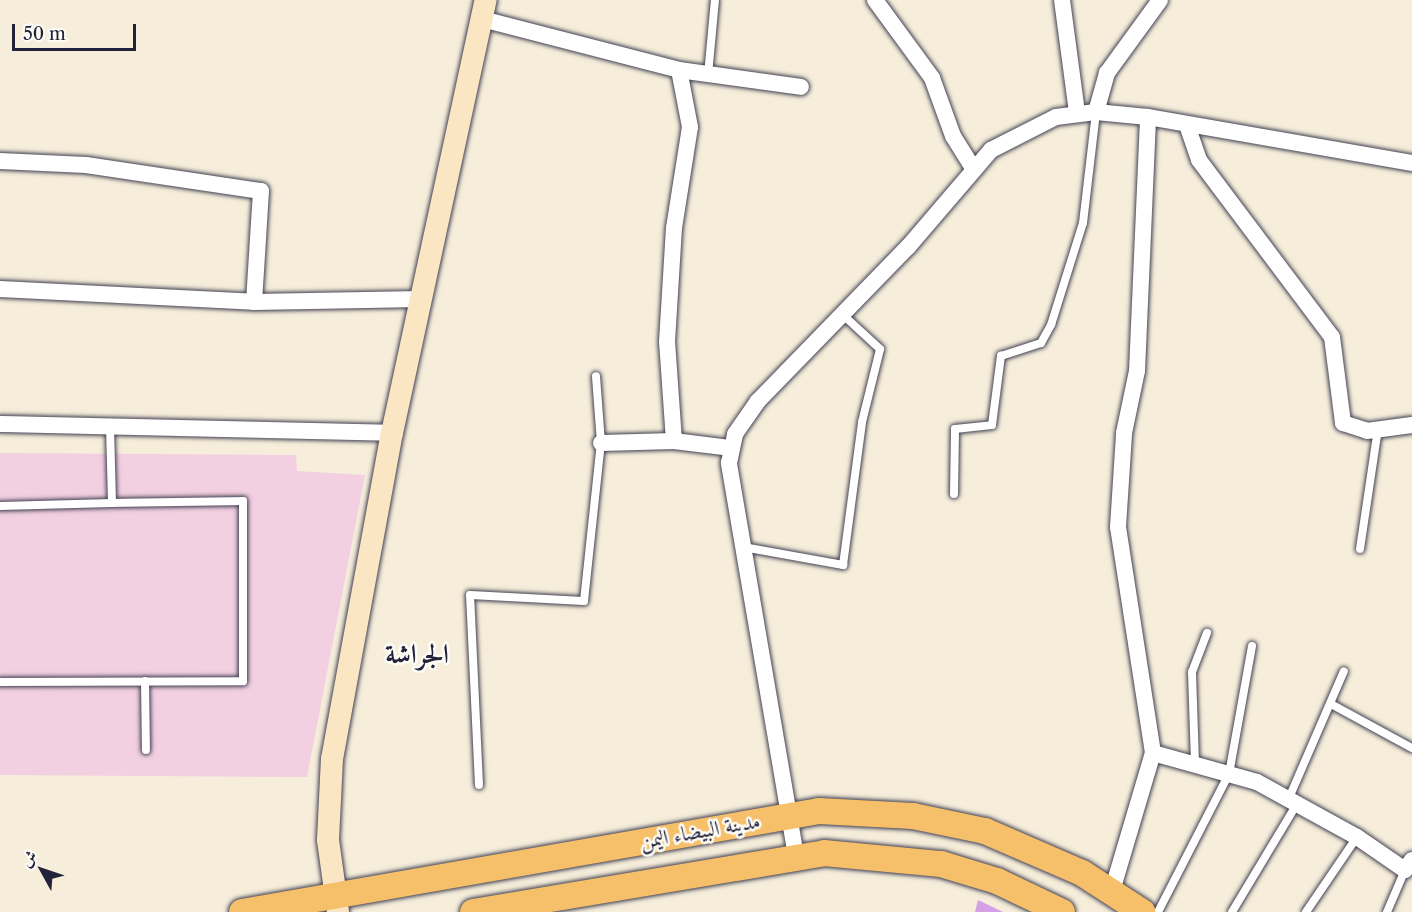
<!DOCTYPE html>
<html>
<head>
<meta charset="utf-8">
<style>
  body { margin:0 }
  #map { position:relative; width:1412px; height:912px; overflow:hidden; background:#f6eedb; font-family:"Libre Caslon Text",Amiri,serif }
  div>[style] { position:absolute }
  .built>* { inset:0; background:#f2cfe1 }
  .building>* { inset:0; background:#d4a2e4 }
  .roads { filter:drop-shadow(0 0 2px #424153) drop-shadow(0 0 2px #424153) }
  .lane>* { height:8px; margin:-4px; padding:0 4px; transform-origin:4px; border-radius:4px; background:#fff }
  .street>* { height:16px; margin:-8px; padding:0 8px; transform-origin:8px; border-radius:8px; background:#fff }
  .secondary>* { height:22px; margin:-11px; padding:0 11px; transform-origin:11px; border-radius:11px; background:#fbe6c4 }
  .primary>* { height:26px; margin:-13px; padding:0 13px; transform-origin:13px; border-radius:13px; background:#f6c06b }
  span { translate:-50% -50%; white-space:nowrap; text-align:center; line-height:1.15; -webkit-text-stroke:5px #fdfcf7; paint-order:stroke }
  .street-label { font-size:21px; color:#22223b }
  .district-label { font-size:27px; color:#22223b; font-weight:700 }
  .north { position:absolute; left:12px; top:840px; width:60px; height:60px; -webkit-text-stroke:4px #fdfcf7; paint-order:stroke; rotate:310deg; font-size:16px; font-weight:700; line-height:24px; text-align:center; color:#22223b }
  .north::after { content:''; display:block; margin:auto; width:21px; height:27px; background:#22223b; clip-path:polygon(50% 0,100% 100%,50% 72%,0 100%) }
  .scale { position:absolute; left:12px; top:24px; width:124px; height:27px; box-sizing:border-box; border:3px solid #22223b; border-top:0; padding-left:8px; font-size:18px; line-height:21px; white-space:nowrap; color:#22223b; -webkit-text-stroke:4px #fdfcf7; paint-order:stroke }
</style>
</head>
<body>
<div id="map">
  <div class="built">
    <div style="clip-path:polygon(0 453px,296px 455px,297px 471px,365px 475px,307px 777px,0 775px)"></div>
  </div>
  <div class="building">
    <div style="clip-path:polygon(978px 900px,1003px 912px,975px 912px)"></div>
  </div>
  <div class="roads">
    <div class="lane">
      <div style="left:708px;top:75px;width:75px;rotate:-84.7deg"></div>
      <div style="left:954px;top:494px;width:65px;rotate:-89.1deg"></div>
      <div style="left:955px;top:429px;width:37px;rotate:-6deg"></div>
      <div style="left:992px;top:425px;width:70px;rotate:-82.6deg"></div>
      <div style="left:1001px;top:356px;width:42px;rotate:-18deg"></div>
      <div style="left:1041px;top:343px;width:21px;rotate:-61deg"></div>
      <div style="left:1051px;top:325px;width:107px;rotate:-72.6deg"></div>
      <div style="left:1083px;top:223px;width:112px;rotate:-83.3deg"></div>
      <div style="left:0;top:506px;width:112px;rotate:-1.5deg"></div>
      <div style="left:112px;top:503px;width:77px;rotate:-91.5deg"></div>
      <div style="left:743px;top:547px;width:102px;rotate:10.2deg"></div>
      <div style="left:843px;top:565px;width:144px;rotate:-82.4deg"></div>
      <div style="left:862px;top:422px;width:75px;rotate:-76.1deg"></div>
      <div style="left:880px;top:349px;width:50px;rotate:-137.4deg"></div>
      <div style="left:1360px;top:549px;width:121px;rotate:-81.5deg"></div>
      <div style="left:145px;top:681px;width:69px;rotate:89.2deg"></div>
      <div style="left:0;top:682px;width:243px;rotate:-0.2deg"></div>
      <div style="left:243px;top:681px;width:180px;rotate:-90deg"></div>
      <div style="left:243px;top:501px;width:131px;rotate:179.1deg"></div>
      <div style="left:1331px;top:704px;width:92px;rotate:28.5deg"></div>
      <div style="left:1195px;top:763px;width:91px;rotate:-91.9deg"></div>
      <div style="left:1192px;top:672px;width:42px;rotate:-69deg"></div>
      <div style="left:479px;top:785px;width:190px;rotate:-92.7deg"></div>
      <div style="left:470px;top:595px;width:114px;rotate:3deg"></div>
      <div style="left:584px;top:601px;width:159px;rotate:-83.9deg"></div>
      <div style="left:601px;top:443px;width:67px;rotate:-94.3deg"></div>
      <div style="left:1289px;top:798px;width:138px;rotate:-66.6deg"></div>
      <div style="left:1158px;top:912px;width:155px;rotate:-62.8deg"></div>
      <div style="left:1229px;top:774px;width:130px;rotate:-79.8deg"></div>
      <div style="left:1232px;top:912px;width:128px;rotate:-59deg"></div>
      <div style="left:1306px;top:912px;width:91px;rotate:-55.8deg"></div>
      <div style="left:1387px;top:912px;width:46px;rotate:-66.8deg"></div>
    </div>
    <div class="street">
      <div style="left:875px;top:0;width:97px;rotate:53.8deg"></div>
      <div style="left:932px;top:78px;width:62px;rotate:70.1deg"></div>
      <div style="left:953px;top:136px;width:38px;rotate:58deg"></div>
      <div style="left:1062px;top:0;width:114px;rotate:82.4deg"></div>
      <div style="left:482px;top:19px;width:203px;rotate:14.5deg"></div>
      <div style="left:679px;top:70px;width:123px;rotate:7.9deg"></div>
      <div style="left:1096px;top:112px;width:41px;rotate:-74.2deg"></div>
      <div style="left:1107px;top:73px;width:90px;rotate:-54deg"></div>
      <div style="left:1187px;top:125px;width:37px;rotate:71deg"></div>
      <div style="left:1199px;top:160px;width:221px;rotate:53.1deg"></div>
      <div style="left:1332px;top:337px;width:87px;rotate:82.7deg"></div>
      <div style="left:1343px;top:423px;width:25px;rotate:18deg"></div>
      <div style="left:1367px;top:431px;width:45px;rotate:-7.6deg"></div>
      <div style="left:0;top:161px;width:86px;rotate:2.7deg"></div>
      <div style="left:86px;top:165px;width:177px;rotate:8.5deg"></div>
      <div style="left:261px;top:191px;width:111px;rotate:93.6deg"></div>
      <div style="left:0;top:289px;width:254px;rotate:2.9deg"></div>
      <div style="left:254px;top:302px;width:167px;rotate:-1deg"></div>
      <div style="left:0;top:424px;width:392px;rotate:1.3deg"></div>
      <div style="left:674px;top:441px;width:99px;rotate:-94deg"></div>
      <div style="left:667px;top:342px;width:114px;rotate:-86.5deg"></div>
      <div style="left:674px;top:228px;width:102px;rotate:-81deg"></div>
      <div style="left:690px;top:127px;width:58px;rotate:-100.9deg"></div>
      <div style="left:601px;top:443px;width:73px;rotate:-1.6deg"></div>
      <div style="left:674px;top:441px;width:56px;rotate:7.1deg"></div>
      <div style="left:1153px;top:753px;width:108px;rotate:15.6deg"></div>
      <div style="left:1257px;top:782px;width:114px;rotate:28.8deg"></div>
      <div style="left:1357px;top:837px;width:58px;rotate:34.5deg"></div>
      <div style="left:1405px;top:870px;width:12px;rotate:-55deg"></div>
      <div style="left:796px;top:856px;width:399px;rotate:-99.7deg"></div>
      <div style="left:729px;top:463px;width:30px;rotate:-78deg"></div>
      <div style="left:735px;top:434px;width:40px;rotate:-55.1deg"></div>
      <div style="left:758px;top:401px;width:215px;rotate:-45.8deg"></div>
      <div style="left:908px;top:247px;width:128px;rotate:-49.4deg"></div>
      <div style="left:991px;top:150px;width:73px;rotate:-26.9deg"></div>
      <div style="left:1056px;top:117px;width:40px;rotate:-7.1deg"></div>
      <div style="left:1096px;top:112px;width:52px;rotate:5.5deg"></div>
      <div style="left:1148px;top:117px;width:268px;rotate:9.9deg"></div>
      <div style="left:1112px;top:891px;width:144px;rotate:-73.5deg"></div>
      <div style="left:1153px;top:753px;width:229px;rotate:-98.8deg"></div>
      <div style="left:1118px;top:527px;width:94px;rotate:-86.3deg"></div>
      <div style="left:1124px;top:433px;width:63px;rotate:-78.2deg"></div>
      <div style="left:1137px;top:371px;width:254px;rotate:-87.5deg"></div>
    </div>
    <div class="secondary">
      <div style="left:338px;top:912px;width:73px;rotate:-97.9deg"></div>
      <div style="left:328px;top:840px;width:81px;rotate:-87.2deg"></div>
      <div style="left:332px;top:759px;width:331px;rotate:-79.6deg"></div>
      <div style="left:392px;top:433px;width:443px;rotate:-77.8deg"></div>
    </div>
    <div class="primary">
      <div style="left:242px;top:912px;width:586px;rotate:-9.93deg"></div>
      <div style="left:819px;top:811px;width:94px;rotate:3deg"></div>
      <div style="left:913px;top:816px;width:74px;rotate:11.8deg"></div>
      <div style="left:985px;top:831px;width:106px;rotate:23.4deg"></div>
      <div style="left:1082px;top:873px;width:72px;rotate:33deg"></div>
      <div style="left:473px;top:912px;width:356px;rotate:-9.5deg"></div>
      <div style="left:824px;top:853px;width:118px;rotate:5.4deg"></div>
      <div style="left:941px;top:864px;width:59px;rotate:16.9deg"></div>
      <div style="left:997px;top:881px;width:72px;rotate:25.5deg"></div>
    </div>
  </div>
  <div class="street-label">
    <span style="left:700px;top:831px;rotate:-10deg">مدينة البيضاء اليمن</span>
  </div>
  <div class="district-label">
    <span style="left:417px;top:654px">الجراشة</span>
  </div>
  <div class="north">ش</div>
  <div class="scale">50 m</div>
</div>
</body>
</html>
